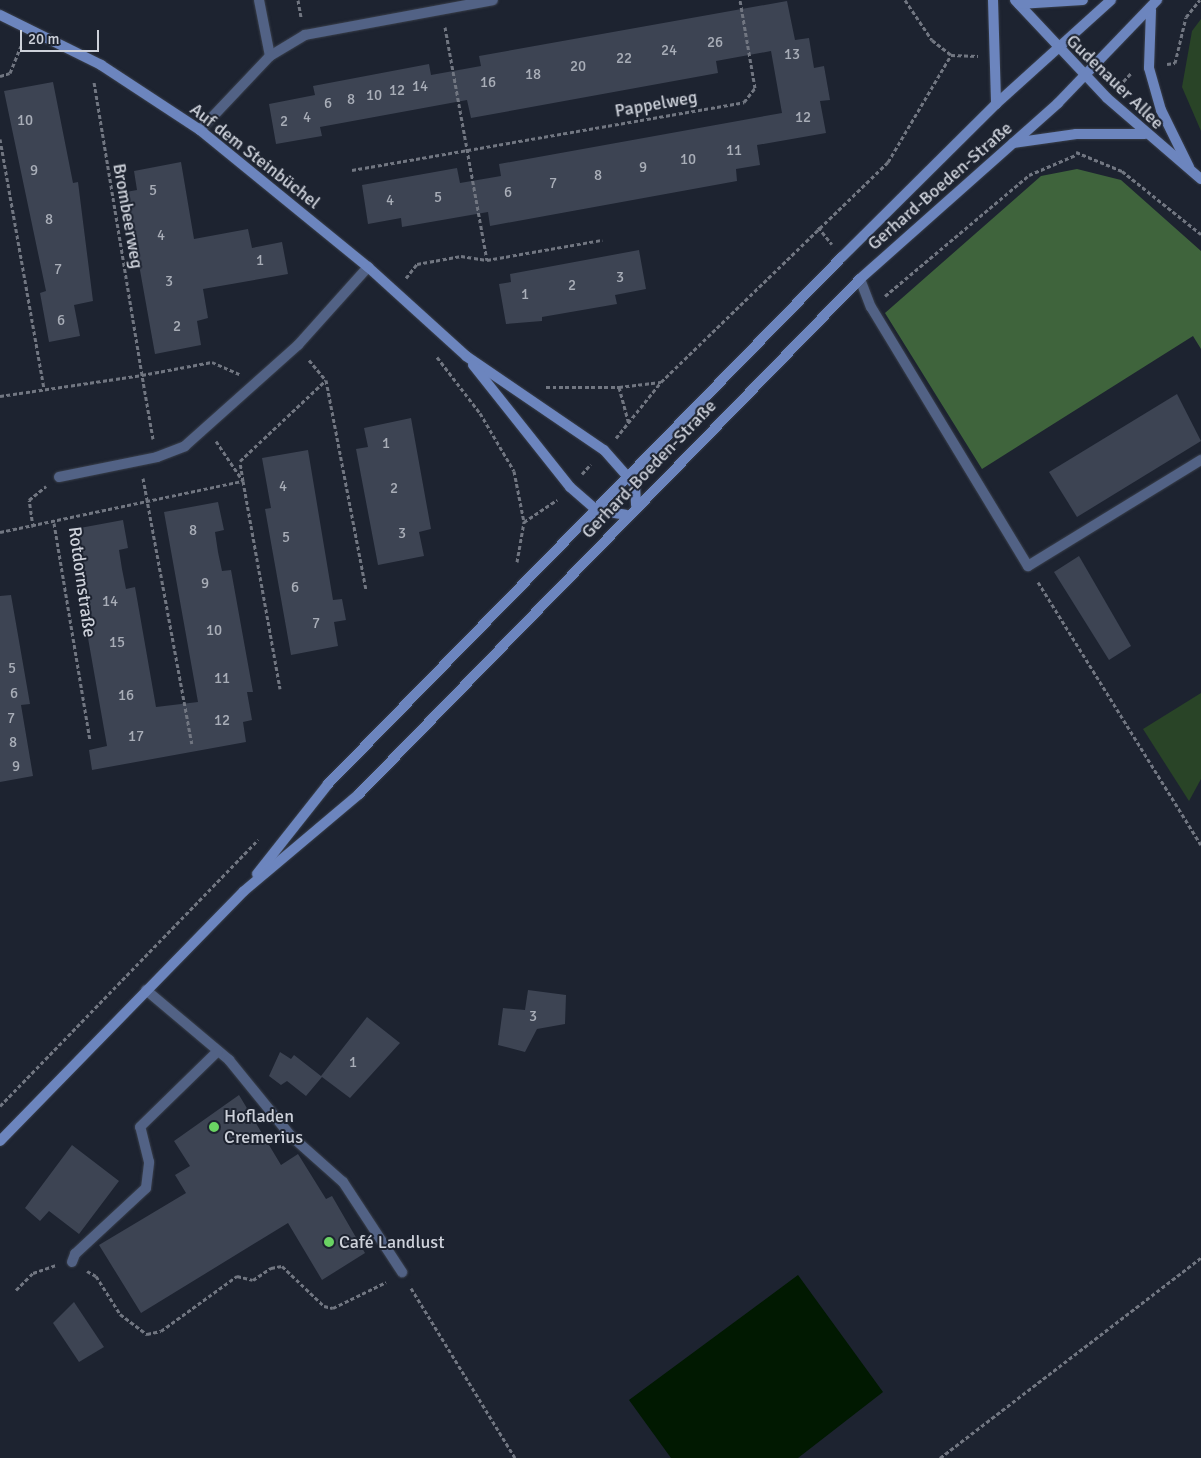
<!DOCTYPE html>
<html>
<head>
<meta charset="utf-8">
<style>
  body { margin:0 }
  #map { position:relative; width:1201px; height:1458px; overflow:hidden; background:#1d2330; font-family:Signika,sans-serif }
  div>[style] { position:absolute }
  .green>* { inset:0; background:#294427 }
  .forest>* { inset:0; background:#3f643c }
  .water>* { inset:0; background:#011901 }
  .building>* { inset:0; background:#3d4453 }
  .path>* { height:3px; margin-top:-1.5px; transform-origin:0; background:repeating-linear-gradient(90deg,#717681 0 4px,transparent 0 6.5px) }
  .roads { filter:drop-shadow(0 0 1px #393f4b) drop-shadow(0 0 1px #393f4b) }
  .lane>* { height:10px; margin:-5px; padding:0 5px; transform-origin:5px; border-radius:5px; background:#526285 }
  .street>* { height:10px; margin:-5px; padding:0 5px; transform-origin:5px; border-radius:5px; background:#526285 }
  .secondary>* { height:10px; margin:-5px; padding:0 5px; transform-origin:5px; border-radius:5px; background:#6c85be }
  .dots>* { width:14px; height:14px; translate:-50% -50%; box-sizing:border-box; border:2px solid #1d2330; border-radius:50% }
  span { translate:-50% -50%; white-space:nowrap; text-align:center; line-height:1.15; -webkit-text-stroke:4px #1d2330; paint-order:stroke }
  .number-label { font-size:15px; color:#a9aeb8 }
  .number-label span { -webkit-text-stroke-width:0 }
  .street-label { font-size:18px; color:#cdd1da }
  .poi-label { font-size:18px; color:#cdd1da }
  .left { translate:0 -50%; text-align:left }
  .scale { position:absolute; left:20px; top:30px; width:79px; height:22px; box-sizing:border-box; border:2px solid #cdd1da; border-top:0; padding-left:6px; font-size:15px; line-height:18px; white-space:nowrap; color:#cdd1da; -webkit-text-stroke:4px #1d2330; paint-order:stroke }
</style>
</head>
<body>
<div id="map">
  <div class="green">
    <div style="clip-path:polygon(1201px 19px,1201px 131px,1182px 87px,1192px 31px)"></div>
    <div style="clip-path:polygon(1201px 693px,1201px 779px,1189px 801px,1143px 729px)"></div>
  </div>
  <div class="forest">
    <div style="clip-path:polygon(1077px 169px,1121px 180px,1201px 251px,1201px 349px,1193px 336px,982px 469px,885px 313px,1041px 176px)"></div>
  </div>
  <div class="water">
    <div style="clip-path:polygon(798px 1275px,883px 1392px,798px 1458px,671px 1458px,629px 1400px)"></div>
  </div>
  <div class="building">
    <div style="clip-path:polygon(787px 1px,795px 40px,809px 38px,814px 68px,824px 66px,830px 100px,820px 101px,826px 133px,757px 145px,760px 165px,736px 169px,737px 181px,490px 226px,488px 212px,402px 227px,401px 218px,368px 224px,362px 185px,457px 168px,460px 183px,501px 176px,499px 164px,782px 113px,771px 51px,716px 61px,718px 73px,471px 118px,467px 100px,320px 127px,322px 136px,276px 144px,269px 104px,315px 95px,313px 86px,429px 64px,431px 75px,481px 66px,479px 56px)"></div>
    <div style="clip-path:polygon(53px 82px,73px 183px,78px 182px,93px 301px,74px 305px,80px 336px,49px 342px,40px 293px,46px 291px,4px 91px)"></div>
    <div style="clip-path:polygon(181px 162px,194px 239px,248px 229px,252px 248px,282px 242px,288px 274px,203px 289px,208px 318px,197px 321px,201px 345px,155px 354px,126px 192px,137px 190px,134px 171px)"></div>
    <div style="clip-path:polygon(639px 250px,646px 289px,615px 295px,617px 304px,542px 317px,542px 321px,506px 324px,499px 284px,511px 282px,510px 274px)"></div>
    <div style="clip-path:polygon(1177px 394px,1201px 441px,1077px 517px,1049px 472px)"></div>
    <div style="clip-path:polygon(411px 418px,431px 529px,419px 532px,424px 556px,378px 565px,356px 449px,368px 447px,364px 428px)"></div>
    <div style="clip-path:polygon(308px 450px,333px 600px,342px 599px,346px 620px,334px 622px,338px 646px,291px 655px,265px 509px,271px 508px,262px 458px)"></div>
    <div style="clip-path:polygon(218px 502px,224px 530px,215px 532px,218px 552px,222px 571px,231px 570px,253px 692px,247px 692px,252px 720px,243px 722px,246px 742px,92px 770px,89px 750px,107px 746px,69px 530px,123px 520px,128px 548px,119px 550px,122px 569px,126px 589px,135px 587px,156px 707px,198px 702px,164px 512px)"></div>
    <div style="clip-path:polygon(1079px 556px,1131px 646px,1109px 660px,1054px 572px)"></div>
    <div style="clip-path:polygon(11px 595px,30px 704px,21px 705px,33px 776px,0 782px,0 596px)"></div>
    <div style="clip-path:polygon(528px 990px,566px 995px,565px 1024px,537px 1029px,525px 1052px,498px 1045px,503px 1008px,525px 1010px)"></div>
    <div style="clip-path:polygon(367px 1017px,400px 1043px,350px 1098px,322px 1077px,306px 1096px,287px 1081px,281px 1085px,269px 1076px,280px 1052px,291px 1059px,294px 1055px,321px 1076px)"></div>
    <div style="clip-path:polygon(239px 1095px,281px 1165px,298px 1154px,326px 1199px,332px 1196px,365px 1253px,322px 1280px,288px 1223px,141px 1313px,99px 1245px,186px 1193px,175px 1175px,190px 1166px,174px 1141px)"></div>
    <div style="clip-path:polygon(72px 1145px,119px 1181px,79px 1234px,49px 1211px,40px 1221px,25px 1208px)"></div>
    <div style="clip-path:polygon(74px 1302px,104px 1347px,79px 1362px,53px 1323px)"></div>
  </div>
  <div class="path">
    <div style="left:298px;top:0;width:17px;rotate:80deg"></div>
    <div style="left:905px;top:0;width:48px;rotate:56deg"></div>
    <div style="left:932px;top:40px;width:24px;rotate:38deg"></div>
    <div style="left:951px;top:55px;width:27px;rotate:2deg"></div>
    <div style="left:445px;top:27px;width:237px;rotate:79.8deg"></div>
    <div style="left:1167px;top:64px;width:8px;rotate:-7deg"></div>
    <div style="left:1175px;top:63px;width:47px;rotate:-76.6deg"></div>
    <div style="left:1186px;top:17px;width:22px;rotate:-51deg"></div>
    <div style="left:0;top:76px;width:10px;rotate:-17deg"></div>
    <div style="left:10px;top:73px;width:29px;rotate:-68deg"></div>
    <div style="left:1119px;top:86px;width:19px;rotate:-47deg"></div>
    <div style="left:0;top:139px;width:253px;rotate:80deg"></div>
    <div style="left:1076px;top:152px;width:50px;rotate:22.4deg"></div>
    <div style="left:1122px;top:171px;width:101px;rotate:38.6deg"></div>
    <div style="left:352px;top:170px;width:398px;rotate:-9.8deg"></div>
    <div style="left:744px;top:102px;width:18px;rotate:-52deg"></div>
    <div style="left:755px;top:88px;width:89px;rotate:-99.7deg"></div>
    <div style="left:818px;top:227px;width:22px;rotate:51deg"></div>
    <div style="left:406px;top:278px;width:18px;rotate:-52deg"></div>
    <div style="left:417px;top:264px;width:45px;rotate:-10.3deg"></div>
    <div style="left:461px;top:256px;width:26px;rotate:9deg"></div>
    <div style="left:487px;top:260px;width:117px;rotate:-9.9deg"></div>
    <div style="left:885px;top:296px;width:188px;rotate:-40deg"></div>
    <div style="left:1029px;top:175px;width:51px;rotate:-23.1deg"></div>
    <div style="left:437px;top:357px;width:71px;rotate:52.5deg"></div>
    <div style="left:480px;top:413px;width:67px;rotate:59.6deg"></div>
    <div style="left:514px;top:471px;width:52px;rotate:78.9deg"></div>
    <div style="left:309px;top:360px;width:26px;rotate:50deg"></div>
    <div style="left:326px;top:380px;width:213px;rotate:79.2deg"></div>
    <div style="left:546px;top:387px;width:73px"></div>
    <div style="left:619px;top:387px;width:38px;rotate:75deg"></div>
    <div style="left:619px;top:387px;width:42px;rotate:-6.8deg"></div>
    <div style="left:0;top:396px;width:144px;rotate:-8.4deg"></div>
    <div style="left:142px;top:375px;width:298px;rotate:-99.3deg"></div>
    <div style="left:616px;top:438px;width:72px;rotate:-51.2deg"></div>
    <div style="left:661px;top:382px;width:316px;rotate:-44.1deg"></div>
    <div style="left:888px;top:162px;width:124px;rotate:-59.5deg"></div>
    <div style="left:153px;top:439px;width:65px;rotate:-99.8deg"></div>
    <div style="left:142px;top:375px;width:71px;rotate:-10.5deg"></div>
    <div style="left:212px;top:362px;width:30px;rotate:24deg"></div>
    <div style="left:216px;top:441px;width:48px;rotate:56deg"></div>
    <div style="left:243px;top:481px;width:211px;rotate:79.9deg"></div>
    <div style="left:582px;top:474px;width:13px;rotate:-48deg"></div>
    <div style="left:143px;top:478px;width:270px;rotate:79.6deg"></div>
    <div style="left:54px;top:523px;width:220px;rotate:80.6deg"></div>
    <div style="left:33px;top:527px;width:27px;rotate:-98deg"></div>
    <div style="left:29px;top:500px;width:22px;rotate:-39deg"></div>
    <div style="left:0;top:532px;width:248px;rotate:-11.9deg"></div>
    <div style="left:243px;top:481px;width:20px;rotate:-99deg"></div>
    <div style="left:240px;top:461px;width:118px;rotate:-43.3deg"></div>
    <div style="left:517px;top:562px;width:41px;rotate:-80.1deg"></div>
    <div style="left:524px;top:522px;width:40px;rotate:-34deg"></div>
    <div style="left:1038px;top:582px;width:309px;rotate:58.2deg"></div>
    <div style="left:0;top:1106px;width:371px;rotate:-45.9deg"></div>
    <div style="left:87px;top:1271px;width:10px;rotate:29deg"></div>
    <div style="left:96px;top:1276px;width:45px;rotate:57.7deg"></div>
    <div style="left:120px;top:1314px;width:34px;rotate:37deg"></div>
    <div style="left:147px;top:1334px;width:14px;rotate:-12deg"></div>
    <div style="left:161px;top:1331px;width:94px;rotate:-35.9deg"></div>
    <div style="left:237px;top:1276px;width:16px;rotate:14deg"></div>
    <div style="left:253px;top:1280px;width:22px;rotate:-34deg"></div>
    <div style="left:271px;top:1268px;width:11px;rotate:-10deg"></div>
    <div style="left:282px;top:1266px;width:58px;rotate:43.6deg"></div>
    <div style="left:324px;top:1306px;width:9px;rotate:13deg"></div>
    <div style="left:333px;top:1308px;width:59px;rotate:-26.1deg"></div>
    <div style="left:411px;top:1288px;width:199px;rotate:58.5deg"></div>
    <div style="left:16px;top:1290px;width:24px;rotate:-45deg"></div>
    <div style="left:33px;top:1273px;width:24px;rotate:-19deg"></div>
    <div style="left:940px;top:1458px;width:329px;rotate:-37.5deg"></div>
  </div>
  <div class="roads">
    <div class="lane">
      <div style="left:860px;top:279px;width:30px;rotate:69deg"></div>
      <div style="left:871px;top:307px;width:303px;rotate:58.8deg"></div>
      <div style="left:1028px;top:566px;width:203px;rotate:-31.5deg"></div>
      <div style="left:146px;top:990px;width:109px;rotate:40.1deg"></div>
      <div style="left:229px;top:1060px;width:97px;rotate:50.9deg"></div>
      <div style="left:290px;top:1135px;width:71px;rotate:41.6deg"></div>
      <div style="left:343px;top:1182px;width:108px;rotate:56.8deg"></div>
      <div style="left:72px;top:1262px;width:9px;rotate:-69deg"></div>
      <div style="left:75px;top:1254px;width:97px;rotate:-42.9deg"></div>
      <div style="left:146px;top:1188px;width:26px;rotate:-83deg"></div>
      <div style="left:149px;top:1162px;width:36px;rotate:-104deg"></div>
      <div style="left:140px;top:1127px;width:109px;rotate:-44.3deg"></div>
    </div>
    <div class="street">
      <div style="left:259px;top:0;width:57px;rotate:78.9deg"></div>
      <div style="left:200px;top:130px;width:102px;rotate:-46.6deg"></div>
      <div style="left:270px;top:56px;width:41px;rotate:-31deg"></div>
      <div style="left:305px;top:35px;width:191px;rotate:-10.5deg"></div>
      <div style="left:59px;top:477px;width:100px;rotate:-11.5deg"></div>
      <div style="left:157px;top:457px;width:30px;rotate:-21deg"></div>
      <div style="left:185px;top:446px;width:152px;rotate:-41.8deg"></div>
      <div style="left:298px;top:345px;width:105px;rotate:-48.1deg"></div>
    </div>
    <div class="secondary">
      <div style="left:993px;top:0;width:104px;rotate:88.3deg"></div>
      <div style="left:1015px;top:0;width:134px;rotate:46.8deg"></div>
      <div style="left:1107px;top:98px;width:124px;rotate:40.8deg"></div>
      <div style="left:1019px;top:4px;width:64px;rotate:-3.6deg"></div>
      <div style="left:1151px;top:10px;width:58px;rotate:92deg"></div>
      <div style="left:1149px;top:68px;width:44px;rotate:74.1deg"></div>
      <div style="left:1161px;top:110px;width:64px;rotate:63.8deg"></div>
      <div style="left:0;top:15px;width:113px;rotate:26.3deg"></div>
      <div style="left:101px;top:65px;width:118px;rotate:33.3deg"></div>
      <div style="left:200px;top:130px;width:217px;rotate:39.2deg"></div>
      <div style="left:368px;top:267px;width:132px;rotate:42.2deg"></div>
      <div style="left:466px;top:356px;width:167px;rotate:34.3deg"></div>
      <div style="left:604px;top:450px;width:47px;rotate:48.5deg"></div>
      <div style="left:635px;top:485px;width:20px;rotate:87deg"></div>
      <div style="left:1013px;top:143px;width:64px;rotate:-8.1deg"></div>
      <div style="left:1076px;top:134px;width:69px"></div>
      <div style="left:473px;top:365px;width:156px;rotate:51.5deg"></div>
      <div style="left:570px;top:487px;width:35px;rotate:41deg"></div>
      <div style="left:596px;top:510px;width:30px;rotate:9deg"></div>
      <div style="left:257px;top:874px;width:115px;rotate:-51.7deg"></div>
      <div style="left:328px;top:784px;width:736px;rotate:-45.72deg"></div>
      <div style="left:842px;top:257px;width:217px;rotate:-44.8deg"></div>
      <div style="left:996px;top:104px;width:155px;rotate:-42.1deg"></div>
      <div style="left:0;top:1141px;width:349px;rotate:-45.7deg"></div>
      <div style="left:244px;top:891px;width:150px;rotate:-40.1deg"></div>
      <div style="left:359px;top:794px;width:718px;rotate:-45.79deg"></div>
      <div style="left:860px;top:279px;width:265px;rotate:-41.6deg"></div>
      <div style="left:1058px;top:103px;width:143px;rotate:-46.1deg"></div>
    </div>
  </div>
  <div class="dots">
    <div style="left:214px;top:1127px;background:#6ad363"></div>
    <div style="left:329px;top:1242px;background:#6ad363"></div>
  </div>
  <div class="number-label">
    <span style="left:715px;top:43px">26</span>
    <span style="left:669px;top:51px">24</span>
    <span style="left:792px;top:55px">13</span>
    <span style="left:624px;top:59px">22</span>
    <span style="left:578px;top:67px">20</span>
    <span style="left:533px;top:75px">18</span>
    <span style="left:488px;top:83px">16</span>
    <span style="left:420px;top:87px">14</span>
    <span style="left:397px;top:91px">12</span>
    <span style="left:374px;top:96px">10</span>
    <span style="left:351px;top:100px">8</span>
    <span style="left:328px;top:104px">6</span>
    <span style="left:307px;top:118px">4</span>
    <span style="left:803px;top:118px">12</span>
    <span style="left:25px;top:121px">10</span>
    <span style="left:284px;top:122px">2</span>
    <span style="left:734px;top:151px">11</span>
    <span style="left:688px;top:160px">10</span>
    <span style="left:643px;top:168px">9</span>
    <span style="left:34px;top:171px">9</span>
    <span style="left:598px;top:176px">8</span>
    <span style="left:553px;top:184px">7</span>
    <span style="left:153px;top:191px">5</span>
    <span style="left:508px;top:193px">6</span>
    <span style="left:438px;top:198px">5</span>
    <span style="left:390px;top:201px">4</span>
    <span style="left:49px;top:220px">8</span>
    <span style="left:161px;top:236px">4</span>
    <span style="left:260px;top:261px">1</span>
    <span style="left:58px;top:270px">7</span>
    <span style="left:620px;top:278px">3</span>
    <span style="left:169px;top:282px">3</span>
    <span style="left:572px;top:286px">2</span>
    <span style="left:525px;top:295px">1</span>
    <span style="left:61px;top:321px">6</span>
    <span style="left:177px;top:327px">2</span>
    <span style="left:386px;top:444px">1</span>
    <span style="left:283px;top:487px">4</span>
    <span style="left:394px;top:489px">2</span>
    <span style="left:193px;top:531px">8</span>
    <span style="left:402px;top:534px">3</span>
    <span style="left:286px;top:538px">5</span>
    <span style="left:205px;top:584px">9</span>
    <span style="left:295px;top:588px">6</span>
    <span style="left:110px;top:602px">14</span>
    <span style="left:316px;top:624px">7</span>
    <span style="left:214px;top:631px">10</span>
    <span style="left:117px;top:643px">15</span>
    <span style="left:12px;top:669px">5</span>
    <span style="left:222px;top:679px">11</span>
    <span style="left:14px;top:694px">6</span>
    <span style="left:126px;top:696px">16</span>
    <span style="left:11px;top:719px">7</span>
    <span style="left:222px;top:721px">12</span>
    <span style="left:136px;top:737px">17</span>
    <span style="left:13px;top:743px">8</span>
    <span style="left:16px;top:767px">9</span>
    <span style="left:533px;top:1017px">3</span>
    <span style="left:353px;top:1063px">1</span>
  </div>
  <div class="street-label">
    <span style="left:1115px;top:82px;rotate:44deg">Gudenauer Allee</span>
    <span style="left:656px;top:104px;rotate:-10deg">Pappelweg</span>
    <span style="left:255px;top:156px;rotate:38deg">Auf dem Steinbüchel</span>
    <span style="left:940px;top:186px;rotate:-41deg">Gerhard-Boeden-Straße</span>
    <span style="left:128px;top:216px;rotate:80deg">Brombeerweg</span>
    <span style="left:649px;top:469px;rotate:-46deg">Gerhard-Boeden-Straße</span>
    <span style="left:82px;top:582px;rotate:82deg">Rotdornstraße</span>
  </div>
  <div class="poi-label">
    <span class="left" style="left:224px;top:1127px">Hofladen<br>Cremerius</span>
    <span class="left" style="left:339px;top:1242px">Café Landlust</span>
  </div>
  <div class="scale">20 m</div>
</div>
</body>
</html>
